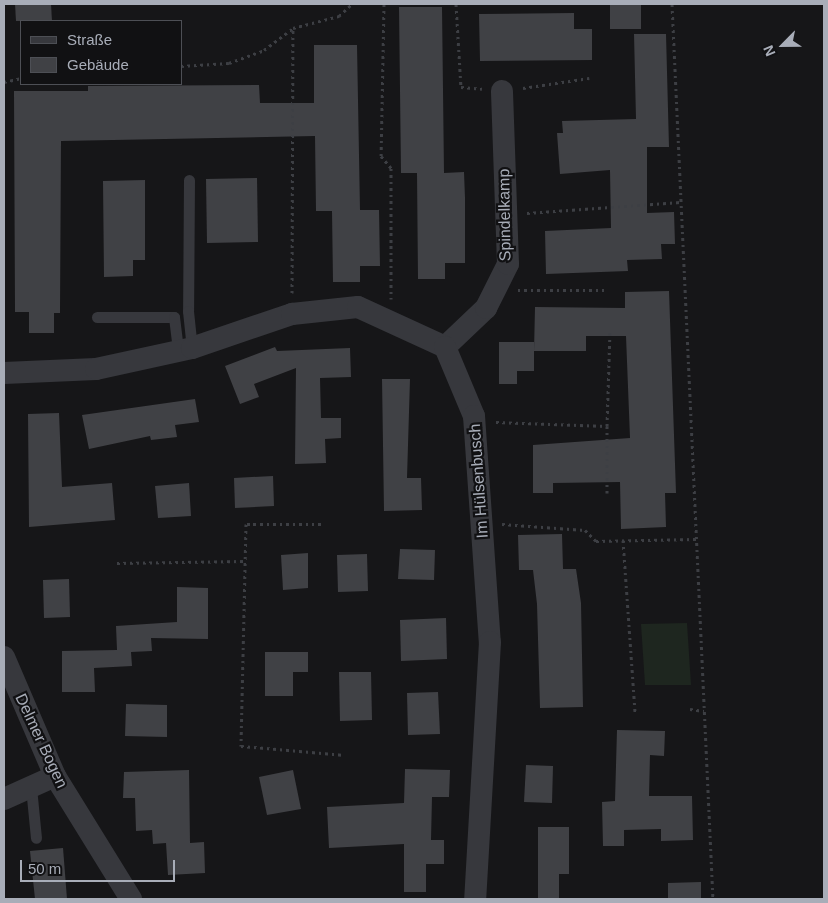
<!DOCTYPE html>
<html>
<head>
<meta charset="utf-8">
<style>
  body { margin:0 }
  #map { position:relative; width:828px; height:903px; overflow:hidden; background:#161618; font-family:Helvetica,sans-serif }
  div>[style] { position:absolute }
  .green>* { inset:0; background:#1e261f }
  .building>* { inset:0; background:#404145 }
  .path>* { height:3px; margin-top:-1.5px; transform-origin:0; background:repeating-linear-gradient(90deg,#3d3f44 0 2.5px,transparent 0 6.5px) }
  .service>* { height:11px; margin:-5.5px; padding:0 5.5px; transform-origin:5.5px; border-radius:5.5px; background:#37383d }
  .minor>* { height:22px; margin:-11px; padding:0 11px; transform-origin:11px; border-radius:11px; background:#37383d }
  span { translate:-50% -50%; white-space:nowrap; text-align:center; line-height:1.15; -webkit-text-stroke:4.5px #111113; paint-order:stroke }
  .street-label { font-size:16px; color:#a8adb8 }
  .frame { position:absolute; inset:0; border:5px solid #a8adb8; pointer-events:none }
  .legend { position:absolute; left:20px; top:20px; width:162px; height:65px; box-sizing:border-box; background:#111113; border:1px solid #4d4f55; margin:0; padding:6px 9px; list-style:none; font-size:15px; color:#a8adb8 }
  .legend li { display:flex; align-items:center; gap:10px; height:25px }
  .legend b { width:25px; border:1px solid #4d4f55 }
  .north { position:absolute; left:758px; top:20px; width:50px; height:50px; -webkit-text-stroke:4px #111113; paint-order:stroke; rotate:247deg; font-size:14px; font-weight:700; line-height:20px; text-align:center; color:#a8adb8 }
  .north::after { content:''; display:block; margin:auto; width:18px; height:22px; background:#a8adb8; clip-path:polygon(50% 0,100% 100%,50% 72%,0 100%) }
  .scale { position:absolute; left:20px; top:860px; width:155px; height:22px; box-sizing:border-box; border:2px solid #a8adb8; border-top:0; padding-left:6px; font-size:15px; line-height:18px; white-space:nowrap; color:#a8adb8; -webkit-text-stroke:4px #111113; paint-order:stroke }
</style>
</head>
<body>
<div id="map">
  <div class="green">
    <div style="clip-path:polygon(687px 623px,691px 685px,645px 685px,641px 624px)"></div>
  </div>
  <div class="building">
    <div style="clip-path:polygon(15px 4px,51px 4px,52px 21px,16px 21px)"></div>
    <div style="clip-path:polygon(610px 4px,641px 4px,641px 29px,610px 29px)"></div>
    <div style="clip-path:polygon(399px 7px,442px 7px,444px 173px,464px 172px,465px 198px,465px 263px,445px 263px,445px 279px,418px 279px,417px 173px,401px 173px)"></div>
    <div style="clip-path:polygon(574px 13px,574px 29px,592px 29px,592px 60px,480px 61px,479px 14px)"></div>
    <div style="clip-path:polygon(634px 34px,666px 34px,669px 147px,647px 147px,647px 213px,674px 212px,675px 244px,661px 244px,662px 259px,627px 260px,628px 271px,546px 274px,545px 231px,611px 228px,610px 170px,560px 174px,557px 133px,563px 133px,562px 121px,636px 119px)"></div>
    <div style="clip-path:polygon(314px 45px,357px 45px,360px 210px,379px 210px,380px 266px,360px 266px,360px 282px,333px 282px,332px 211px,316px 211px,315px 136px,61px 141px,60px 313px,54px 313px,54px 333px,29px 333px,29px 312px,15px 312px,14px 91px,88px 91px,88px 86px,259px 85px,260px 103px,314px 103px)"></div>
    <div style="clip-path:polygon(257px 178px,258px 242px,207px 243px,206px 179px)"></div>
    <div style="clip-path:polygon(145px 180px,145px 260px,133px 260px,133px 276px,104px 277px,103px 181px)"></div>
    <div style="clip-path:polygon(669px 291px,676px 493px,665px 493px,666px 527px,621px 529px,620px 482px,553px 483px,553px 493px,533px 493px,533px 445px,630px 438px,626px 336px,586px 336px,586px 351px,534px 351px,535px 307px,625px 308px,625px 292px)"></div>
    <div style="clip-path:polygon(499px 342px,534px 342px,534px 371px,517px 371px,517px 384px,499px 384px)"></div>
    <div style="clip-path:polygon(275px 347px,277px 351px,350px 348px,351px 377px,320px 378px,321px 418px,341px 418px,341px 438px,325px 439px,326px 463px,295px 464px,296px 368px,254px 384px,259px 397px,240px 404px,225px 366px)"></div>
    <div style="clip-path:polygon(382px 379px,410px 379px,407px 478px,421px 478px,422px 510px,384px 511px)"></div>
    <div style="clip-path:polygon(195px 399px,199px 422px,175px 425px,177px 437px,151px 440px,150px 436px,89px 449px,82px 415px)"></div>
    <div style="clip-path:polygon(59px 413px,62px 487px,112px 483px,115px 520px,29px 527px,28px 414px)"></div>
    <div style="clip-path:polygon(273px 476px,274px 506px,235px 508px,234px 478px)"></div>
    <div style="clip-path:polygon(189px 483px,191px 516px,158px 518px,155px 486px)"></div>
    <div style="clip-path:polygon(562px 534px,563px 569px,576px 569px,581px 603px,583px 707px,540px 708px,537px 604px,533px 570px,519px 570px,518px 535px)"></div>
    <div style="clip-path:polygon(400px 549px,435px 550px,434px 580px,398px 579px)"></div>
    <div style="clip-path:polygon(308px 553px,308px 588px,283px 590px,281px 555px)"></div>
    <div style="clip-path:polygon(367px 554px,368px 591px,338px 592px,337px 555px)"></div>
    <div style="clip-path:polygon(69px 579px,70px 617px,44px 618px,43px 580px)"></div>
    <div style="clip-path:polygon(177px 587px,208px 588px,208px 639px,151px 638px,152px 651px,131px 652px,132px 666px,94px 668px,95px 692px,62px 692px,62px 651px,117px 650px,116px 626px,177px 622px)"></div>
    <div style="clip-path:polygon(446px 618px,447px 659px,401px 661px,400px 620px)"></div>
    <div style="clip-path:polygon(265px 652px,308px 652px,308px 672px,293px 672px,293px 696px,265px 696px)"></div>
    <div style="clip-path:polygon(339px 672px,371px 672px,372px 720px,340px 721px)"></div>
    <div style="clip-path:polygon(438px 692px,440px 734px,408px 735px,407px 693px)"></div>
    <div style="clip-path:polygon(126px 704px,167px 705px,167px 737px,125px 736px)"></div>
    <div style="clip-path:polygon(617px 730px,665px 731px,664px 756px,650px 755px,649px 796px,692px 796px,693px 840px,661px 841px,661px 829px,624px 830px,624px 846px,603px 846px,602px 802px,615px 801px)"></div>
    <div style="clip-path:polygon(526px 765px,553px 766px,552px 803px,524px 802px)"></div>
    <div style="clip-path:polygon(405px 769px,450px 770px,449px 797px,432px 797px,431px 840px,444px 840px,444px 864px,426px 864px,426px 892px,404px 892px,404px 844px,329px 848px,327px 807px,404px 803px)"></div>
    <div style="clip-path:polygon(189px 770px,190px 843px,204px 842px,205px 873px,168px 875px,166px 843px,153px 844px,152px 830px,136px 831px,135px 798px,123px 798px,124px 772px)"></div>
    <div style="clip-path:polygon(293px 770px,301px 809px,267px 815px,259px 777px)"></div>
    <div style="clip-path:polygon(538px 827px,569px 827px,569px 874px,559px 874px,559px 899px,538px 899px)"></div>
    <div style="clip-path:polygon(63px 848px,67px 899px,35px 899px,30px 851px)"></div>
    <div style="clip-path:polygon(701px 882px,701px 899px,668px 899px,668px 883px)"></div>
  </div>
  <div class="path">
    <div style="left:384px;top:4px;width:152px;rotate:91.1deg"></div>
    <div style="left:381px;top:156px;width:16px;rotate:50deg"></div>
    <div style="left:391px;top:168px;width:131px;rotate:90deg"></div>
    <div style="left:456px;top:4px;width:83px;rotate:86.6deg"></div>
    <div style="left:461px;top:87px;width:21px;rotate:5deg"></div>
    <div style="left:672px;top:4px;width:896px;rotate:87.38deg"></div>
    <div style="left:181px;top:66px;width:48px;rotate:-3.6deg"></div>
    <div style="left:229px;top:63px;width:37px;rotate:-20deg"></div>
    <div style="left:264px;top:50px;width:36px;rotate:-37deg"></div>
    <div style="left:293px;top:28px;width:48px;rotate:-14.6deg"></div>
    <div style="left:339px;top:16px;width:18px;rotate:-43deg"></div>
    <div style="left:4px;top:82px;width:17px;rotate:-13deg"></div>
    <div style="left:523px;top:88px;width:67px;rotate:-8.6deg"></div>
    <div style="left:527px;top:213px;width:154px;rotate:-4.1deg"></div>
    <div style="left:518px;top:290px;width:86px"></div>
    <div style="left:292px;top:293px;width:265px;rotate:-89.8deg"></div>
    <div style="left:496px;top:422px;width:111px;rotate:2.1deg"></div>
    <div style="left:607px;top:426px;width:67px;rotate:90deg"></div>
    <div style="left:607px;top:426px;width:96px;rotate:-88.2deg"></div>
    <div style="left:321px;top:524px;width:75px;rotate:180deg"></div>
    <div style="left:246px;top:524px;width:222px;rotate:91.3deg"></div>
    <div style="left:241px;top:746px;width:104px;rotate:4.9deg"></div>
    <div style="left:502px;top:524px;width:83px;rotate:4.1deg"></div>
    <div style="left:585px;top:530px;width:16px;rotate:45deg"></div>
    <div style="left:596px;top:541px;width:100px;rotate:-1.1deg"></div>
    <div style="left:623px;top:540px;width:172px;rotate:86deg"></div>
    <div style="left:117px;top:563px;width:128px;rotate:-0.9deg"></div>
    <div style="left:690px;top:709px;width:14px;rotate:8deg"></div>
  </div>
  <div class="service">
    <div style="left:189px;top:180px;width:131px;rotate:90.4deg"></div>
    <div style="left:188px;top:311px;width:37px;rotate:84deg"></div>
    <div style="left:97px;top:317px;width:77px"></div>
    <div style="left:174px;top:317px;width:35px;rotate:83deg"></div>
    <div style="left:31px;top:787px;width:51px;rotate:84.4deg"></div>
  </div>
  <div class="minor">
    <div style="left:445px;top:347px;width:57px;rotate:-43.6deg"></div>
    <div style="left:486px;top:308px;width:49px;rotate:-63.4deg"></div>
    <div style="left:508px;top:264px;width:173px;rotate:-92deg"></div>
    <div style="left:4px;top:373px;width:92px;rotate:-2.5deg"></div>
    <div style="left:96px;top:369px;width:98px;rotate:-12.3deg"></div>
    <div style="left:192px;top:348px;width:106px;rotate:-18.8deg"></div>
    <div style="left:292px;top:314px;width:66px;rotate:-6.1deg"></div>
    <div style="left:358px;top:307px;width:96px;rotate:24.7deg"></div>
    <div style="left:445px;top:347px;width:75px;rotate:67.2deg"></div>
    <div style="left:474px;top:416px;width:227px;rotate:86deg"></div>
    <div style="left:490px;top:642px;width:257px;rotate:93.3deg"></div>
    <div style="left:4px;top:657px;width:129px;rotate:66.8deg"></div>
    <div style="left:55px;top:776px;width:145px;rotate:58.3deg"></div>
    <div style="left:4px;top:799px;width:56px;rotate:-24.3deg"></div>
  </div>
  <div class="street-label">
    <span style="left:505px;top:215px;rotate:-91deg">Spindelkamp</span>
    <span style="left:479px;top:481px;rotate:-94deg">Im Hülsenbusch</span>
    <span style="left:41px;top:741px;rotate:65deg">Delmer Bogen</span>
  </div>
  <div class="frame"></div>
  <ul class="legend">
  <li><b style="height:6px;background:#37383d"></b>Straße</li>
  <li><b style="height:14px;background:#404145"></b>Gebäude</li>
  </ul>
  <div class="north">N</div>
  <div class="scale">50 m</div>
</div>
</body>
</html>
